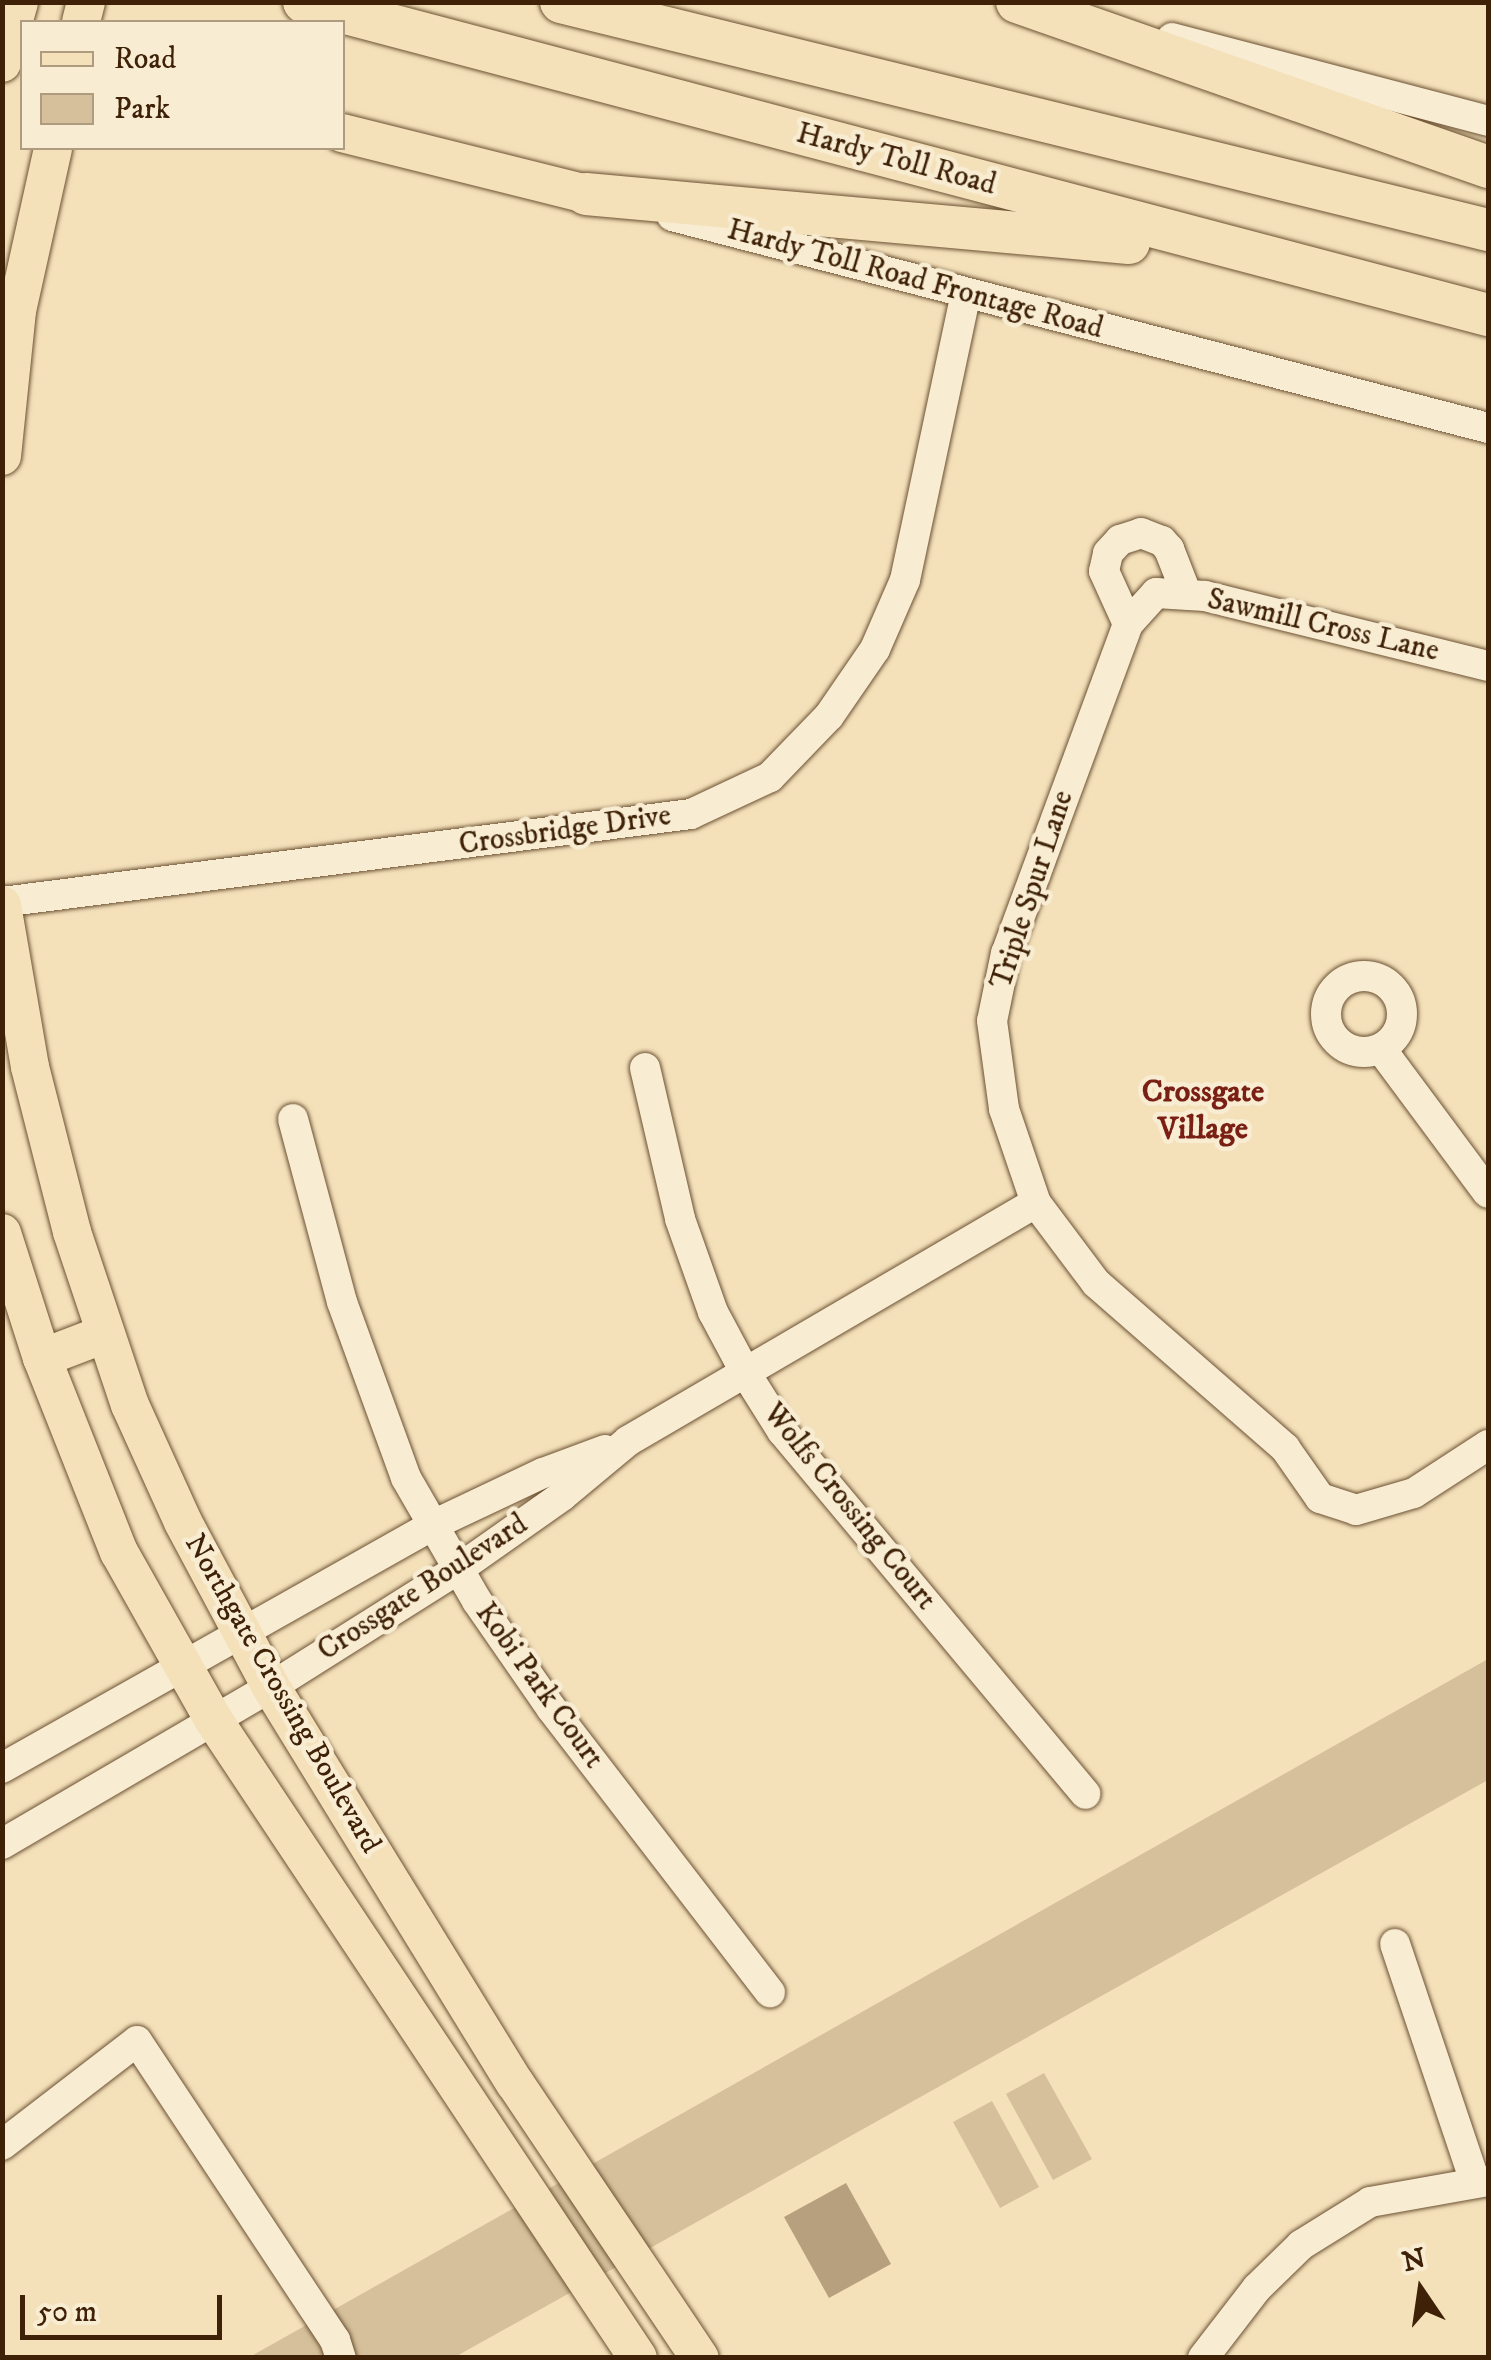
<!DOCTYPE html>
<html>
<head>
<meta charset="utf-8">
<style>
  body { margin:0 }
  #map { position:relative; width:1491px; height:2360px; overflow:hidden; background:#f4e1ba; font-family:"IM FELL DW Pica",serif }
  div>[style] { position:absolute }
  .green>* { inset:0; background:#d5c09b }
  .water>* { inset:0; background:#b6a07d }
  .roads { filter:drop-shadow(0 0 2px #6c5133) drop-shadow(0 0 2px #6c5133) }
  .minor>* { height:30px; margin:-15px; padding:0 15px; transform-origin:15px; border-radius:15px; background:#f8ecd2 }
  .minor>.ring { margin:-15px; padding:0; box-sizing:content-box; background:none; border:30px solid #f8ecd2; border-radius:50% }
  .major>* { height:38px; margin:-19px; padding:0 19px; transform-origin:19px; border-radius:19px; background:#f4e1ba }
  .highway>* { height:42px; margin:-21px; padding:0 21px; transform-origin:21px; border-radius:21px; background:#f4e1ba }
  span { translate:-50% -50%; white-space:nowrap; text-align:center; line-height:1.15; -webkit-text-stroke:9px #f8ecd2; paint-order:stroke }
  .street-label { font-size:30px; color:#3e2106 }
  .neighbourhood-label { font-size:32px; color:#7a1f14; font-weight:700 }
  .frame { position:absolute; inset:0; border:5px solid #3e2106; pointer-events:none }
  .legend { position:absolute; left:20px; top:20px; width:325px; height:130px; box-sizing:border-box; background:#f8ecd2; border:2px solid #ae9b80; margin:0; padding:12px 18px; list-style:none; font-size:30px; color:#3e2106 }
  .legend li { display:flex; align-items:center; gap:20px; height:50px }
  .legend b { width:50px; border:2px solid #ae9b80 }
  .north { position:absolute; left:1371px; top:2240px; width:100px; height:100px; -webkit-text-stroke:8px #f8ecd2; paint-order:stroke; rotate:347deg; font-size:28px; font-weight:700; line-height:40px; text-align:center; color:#3e2106 }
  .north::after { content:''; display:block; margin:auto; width:35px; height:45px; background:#3e2106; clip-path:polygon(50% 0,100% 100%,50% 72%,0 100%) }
  .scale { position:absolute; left:20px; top:2295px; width:202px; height:45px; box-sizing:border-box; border:5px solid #3e2106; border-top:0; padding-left:12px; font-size:30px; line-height:35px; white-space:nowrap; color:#3e2106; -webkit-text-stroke:8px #f8ecd2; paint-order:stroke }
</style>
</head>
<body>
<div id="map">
  <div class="green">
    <div style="clip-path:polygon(1488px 1659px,1488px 1780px,455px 2357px,248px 2358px)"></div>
    <div style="clip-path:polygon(1044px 2073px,1092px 2159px,1053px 2180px,1006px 2094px)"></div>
    <div style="clip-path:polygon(992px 2101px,1039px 2187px,1000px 2208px,953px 2122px)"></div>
  </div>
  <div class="water">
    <div style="clip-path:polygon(846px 2183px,891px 2264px,829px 2298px,784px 2217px)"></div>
  </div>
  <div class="roads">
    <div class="minor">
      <div style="left:1172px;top:38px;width:327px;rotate:14.7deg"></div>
      <div style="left:672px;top:216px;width:843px;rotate:14.56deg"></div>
      <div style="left:1128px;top:624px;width:58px;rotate:-114.4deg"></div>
      <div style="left:1104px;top:571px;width:18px;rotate:-77deg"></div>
      <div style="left:1108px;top:553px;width:18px;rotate:-47deg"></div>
      <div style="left:1120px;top:540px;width:22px;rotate:-18deg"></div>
      <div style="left:1141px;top:533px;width:22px;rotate:21deg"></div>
      <div style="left:1162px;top:541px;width:11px;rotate:49deg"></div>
      <div style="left:1169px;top:549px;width:49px;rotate:68.6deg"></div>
      <div style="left:1488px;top:666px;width:292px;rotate:-166.1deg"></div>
      <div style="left:1205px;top:596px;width:49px;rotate:-176.5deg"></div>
      <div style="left:1156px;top:593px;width:42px;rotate:132.1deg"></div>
      <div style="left:1128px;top:624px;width:351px;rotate:110.3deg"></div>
      <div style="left:1006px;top:953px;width:69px;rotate:101.6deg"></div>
      <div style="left:992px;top:1021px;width:89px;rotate:82.2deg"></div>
      <div style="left:1004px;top:1109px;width:99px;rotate:71.2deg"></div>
      <div style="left:1036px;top:1203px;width:100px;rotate:53.1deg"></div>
      <div style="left:1096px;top:1283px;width:251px;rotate:41.1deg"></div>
      <div style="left:1285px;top:1448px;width:61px;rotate:55deg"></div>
      <div style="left:1320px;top:1498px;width:38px;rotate:18deg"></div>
      <div style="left:1356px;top:1510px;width:60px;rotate:-16.3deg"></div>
      <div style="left:1414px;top:1493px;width:88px;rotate:-33deg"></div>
      <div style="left:2px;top:902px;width:695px;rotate:-7.28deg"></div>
      <div style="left:691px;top:814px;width:87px;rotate:-25.1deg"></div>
      <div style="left:770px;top:777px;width:85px;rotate:-46deg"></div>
      <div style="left:829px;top:716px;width:81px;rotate:-55.5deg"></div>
      <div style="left:875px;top:649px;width:75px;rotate:-66.5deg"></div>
      <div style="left:905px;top:580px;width:292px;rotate:-78deg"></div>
      <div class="ring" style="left:1326px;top:976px;width:46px;height:46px"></div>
      <div style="left:1381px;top:1049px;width:179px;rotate:53.4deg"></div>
      <div style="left:645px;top:1068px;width:155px;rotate:76.9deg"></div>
      <div style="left:680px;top:1219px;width:99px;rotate:70.5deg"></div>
      <div style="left:713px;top:1312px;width:68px;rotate:61.9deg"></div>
      <div style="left:745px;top:1372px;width:70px;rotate:57.9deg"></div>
      <div style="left:782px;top:1431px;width:473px;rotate:50.1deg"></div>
      <div style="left:293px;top:1119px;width:189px;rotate:75deg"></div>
      <div style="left:342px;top:1302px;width:187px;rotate:70deg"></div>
      <div style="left:406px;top:1478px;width:142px;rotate:60deg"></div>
      <div style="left:477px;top:1601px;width:130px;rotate:55.3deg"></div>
      <div style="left:551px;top:1708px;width:359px;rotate:52.4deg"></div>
      <div style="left:2px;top:1768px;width:497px;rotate:-29.4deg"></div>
      <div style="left:435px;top:1524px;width:119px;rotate:-25.3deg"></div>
      <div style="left:543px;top:1473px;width:66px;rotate:-20.4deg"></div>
      <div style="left:2px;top:1844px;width:311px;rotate:-30.3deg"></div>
      <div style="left:271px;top:1687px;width:223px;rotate:-32.2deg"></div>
      <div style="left:460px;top:1568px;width:125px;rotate:-35.2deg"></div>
      <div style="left:562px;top:1496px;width:86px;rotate:-39.8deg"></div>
      <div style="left:628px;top:1441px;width:472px;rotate:-30.3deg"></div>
      <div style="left:1395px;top:1944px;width:251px;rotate:71.4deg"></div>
      <div style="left:2px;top:2145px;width:170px;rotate:-37.6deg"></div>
      <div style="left:137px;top:2041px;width:359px;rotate:56.5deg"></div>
      <div style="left:335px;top:2340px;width:19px;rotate:72deg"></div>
      <div style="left:1203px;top:2358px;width:88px;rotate:-52.4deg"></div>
      <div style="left:1257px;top:2288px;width:62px;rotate:-44.3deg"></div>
      <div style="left:1301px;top:2245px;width:81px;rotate:-31.9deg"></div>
      <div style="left:1370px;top:2202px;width:120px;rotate:-10.1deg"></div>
    </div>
    <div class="major">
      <div style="left:81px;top:22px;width:21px;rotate:-76deg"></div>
      <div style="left:2px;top:63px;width:63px;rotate:-74.4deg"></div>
      <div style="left:342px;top:133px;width:252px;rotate:14deg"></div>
      <div style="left:2px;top:456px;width:146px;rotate:-84.1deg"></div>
      <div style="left:17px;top:311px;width:167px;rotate:-77.5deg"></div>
      <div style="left:2px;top:905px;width:164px;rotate:80.2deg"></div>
      <div style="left:30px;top:1067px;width:170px;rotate:75.7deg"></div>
      <div style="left:72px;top:1232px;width:182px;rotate:71.5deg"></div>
      <div style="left:130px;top:1405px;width:128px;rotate:65.6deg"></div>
      <div style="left:183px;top:1522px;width:187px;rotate:61.9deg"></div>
      <div style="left:271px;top:1687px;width:465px;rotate:58.4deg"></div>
      <div style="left:515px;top:2083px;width:331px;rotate:56.1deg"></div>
      <div style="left:2px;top:1233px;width:131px;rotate:72.3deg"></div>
      <div style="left:42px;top:1358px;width:209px;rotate:68.4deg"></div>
      <div style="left:119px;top:1552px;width:192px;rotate:60.6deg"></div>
      <div style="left:213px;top:1719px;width:767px;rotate:56.37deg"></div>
      <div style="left:42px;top:1358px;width:67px;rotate:-20.9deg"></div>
    </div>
    <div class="highway">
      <div style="left:304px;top:2px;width:1225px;rotate:14.81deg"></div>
      <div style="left:561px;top:2px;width:955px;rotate:13.82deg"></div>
      <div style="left:1017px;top:2px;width:499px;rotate:19.3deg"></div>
      <div style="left:586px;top:194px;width:545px;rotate:5.16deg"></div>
    </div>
  </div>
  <div class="street-label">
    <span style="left:896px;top:160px;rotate:15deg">Hardy Toll Road</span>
    <span style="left:915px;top:280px;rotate:15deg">Hardy Toll Road Frontage Road</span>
    <span style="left:1323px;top:626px;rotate:13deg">Sawmill Cross Lane</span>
    <span style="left:565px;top:831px;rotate:-8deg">Crossbridge Drive</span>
    <span style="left:1033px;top:890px;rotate:-72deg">Triple Spur Lane</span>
    <span style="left:849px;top:1507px;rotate:51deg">Wolfs Crossing Court</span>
    <span style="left:423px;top:1588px;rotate:-33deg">Crossgate Boulevard</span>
    <span style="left:539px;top:1686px;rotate:54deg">Kobi Park Court</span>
    <span style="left:282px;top:1694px;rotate:60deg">Northgate Crossing Boulevard</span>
  </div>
  <div class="neighbourhood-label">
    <span style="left:1203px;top:1111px">Crossgate<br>Village</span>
  </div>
  <div class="frame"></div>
  <ul class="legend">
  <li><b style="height:12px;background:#f4e1ba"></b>Road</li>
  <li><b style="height:28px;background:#d5c09b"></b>Park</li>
  </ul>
  <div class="north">N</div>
  <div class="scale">50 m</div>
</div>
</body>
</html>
